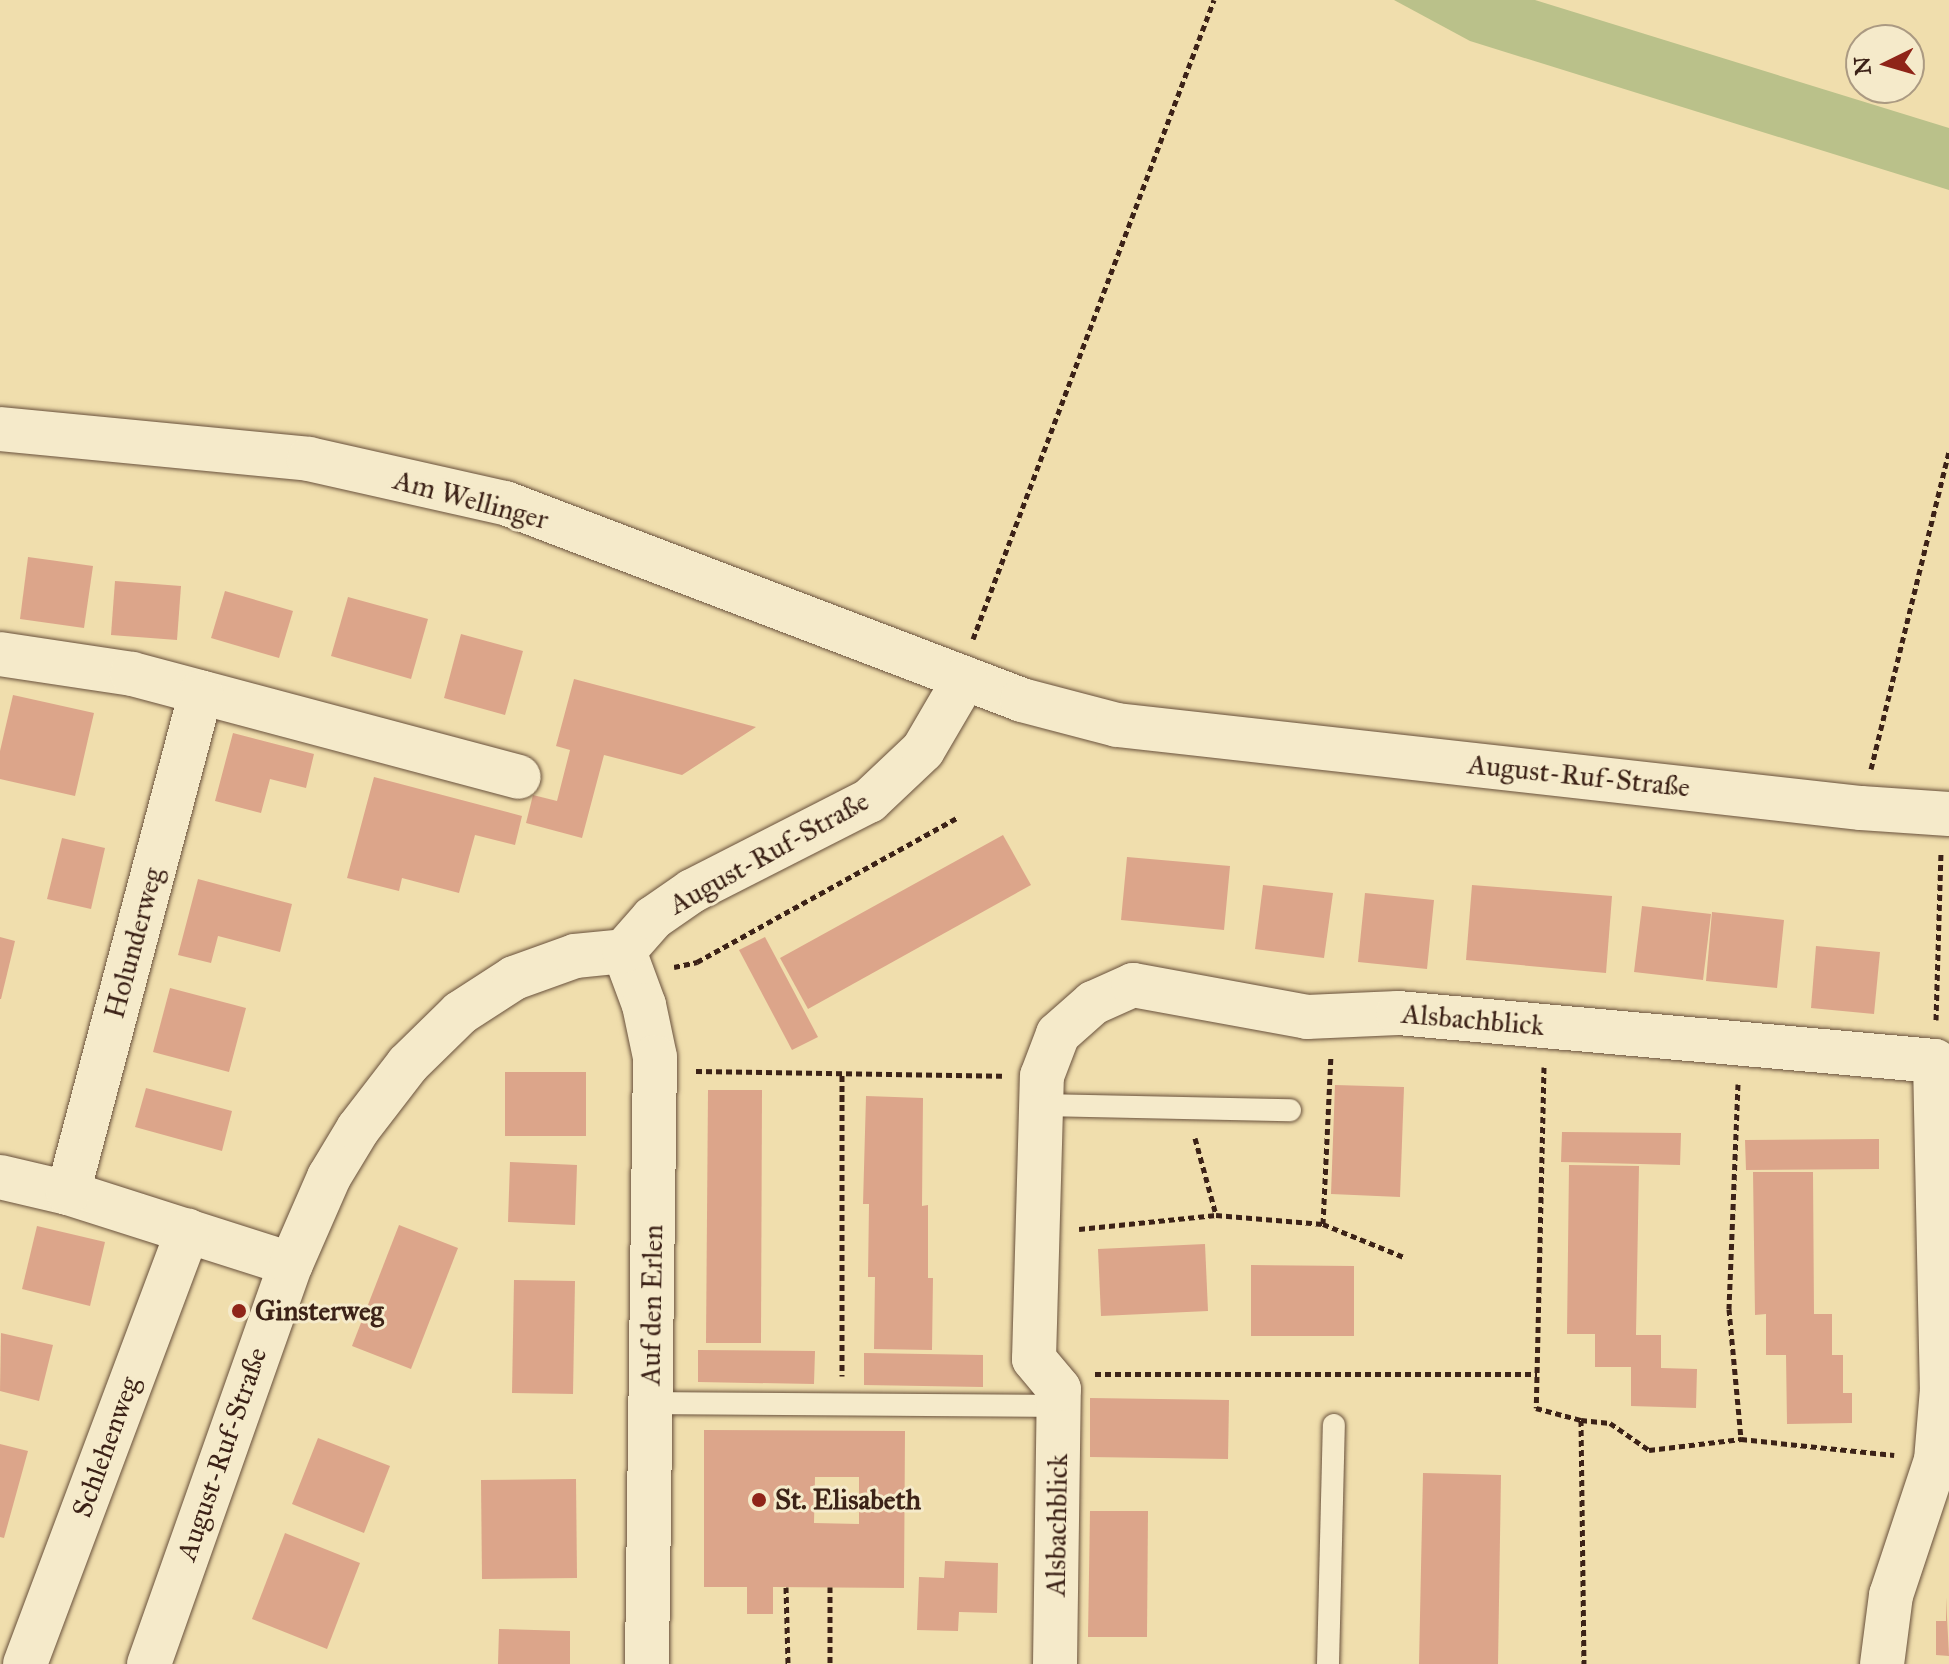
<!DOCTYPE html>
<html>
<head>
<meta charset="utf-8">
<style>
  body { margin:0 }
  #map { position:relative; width:1949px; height:1664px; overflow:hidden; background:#f0dead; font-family:"IM FELL Great Primer",serif }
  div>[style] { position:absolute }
  .green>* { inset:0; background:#bac18a }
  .building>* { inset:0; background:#dca58a }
  .path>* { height:5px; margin-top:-2.5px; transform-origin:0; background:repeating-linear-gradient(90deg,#3c2217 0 6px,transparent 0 10px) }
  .roads { filter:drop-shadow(0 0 2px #69513c) drop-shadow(0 0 2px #69513c) }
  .lane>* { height:22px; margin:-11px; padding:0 11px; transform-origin:11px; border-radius:11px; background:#f5eaca }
  .street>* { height:44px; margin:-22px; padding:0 22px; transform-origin:22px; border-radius:22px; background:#f5eaca }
  .secondary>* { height:44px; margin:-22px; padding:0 22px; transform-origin:22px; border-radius:22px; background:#f5eaca }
  .dots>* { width:22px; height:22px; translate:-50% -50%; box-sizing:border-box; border:4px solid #f5eaca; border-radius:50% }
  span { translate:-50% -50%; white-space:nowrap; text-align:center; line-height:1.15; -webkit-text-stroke:6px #f5eaca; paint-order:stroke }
  .street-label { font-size:28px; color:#3c2217 }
  .poi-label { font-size:28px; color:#3c2217; font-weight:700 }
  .left { translate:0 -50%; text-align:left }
  .north { position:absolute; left:1845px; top:24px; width:80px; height:80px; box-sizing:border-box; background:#f5eaca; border:2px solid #ab9a82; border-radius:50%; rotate:265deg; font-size:22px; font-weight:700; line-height:32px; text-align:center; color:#3c2217 }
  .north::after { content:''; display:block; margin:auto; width:28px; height:36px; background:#8f2418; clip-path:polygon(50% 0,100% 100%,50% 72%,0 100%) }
</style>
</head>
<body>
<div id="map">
  <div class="green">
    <div style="clip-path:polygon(1394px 0,1535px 0,1949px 128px,1949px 190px,1470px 41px)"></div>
  </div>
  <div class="building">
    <div style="clip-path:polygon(28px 557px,93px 566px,84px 628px,20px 619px)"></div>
    <div style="clip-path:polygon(115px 581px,181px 586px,177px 640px,111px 635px)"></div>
    <div style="clip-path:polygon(225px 591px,293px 611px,279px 658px,211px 638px)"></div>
    <div style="clip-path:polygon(348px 597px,428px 619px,411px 679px,331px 656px)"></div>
    <div style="clip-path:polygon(461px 634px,523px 651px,505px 715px,444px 698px)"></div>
    <div style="clip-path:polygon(574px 679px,756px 727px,682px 775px,604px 755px,582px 838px,526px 823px,533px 795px,557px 801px,570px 750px,556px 746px)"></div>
    <div style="clip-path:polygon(13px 695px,94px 713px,75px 796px,0 779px,0 751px)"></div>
    <div style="clip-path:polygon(233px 733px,314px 754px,306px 788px,270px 779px,261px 813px,215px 801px)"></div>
    <div style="clip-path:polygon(374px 777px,522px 816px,515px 845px,475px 835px,459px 893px,402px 878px,399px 891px,347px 878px)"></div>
    <div style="clip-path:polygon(1003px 835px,1031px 885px,808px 1009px,780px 958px)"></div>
    <div style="clip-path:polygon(62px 838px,105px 848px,91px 909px,47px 899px)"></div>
    <div style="clip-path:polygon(1127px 857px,1230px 866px,1224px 930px,1121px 920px)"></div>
    <div style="clip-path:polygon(198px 879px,292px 904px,280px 952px,218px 936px,211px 963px,178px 955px)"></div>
    <div style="clip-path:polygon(1263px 885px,1333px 893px,1324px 958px,1255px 949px)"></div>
    <div style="clip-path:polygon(1472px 885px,1612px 896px,1606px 973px,1466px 960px)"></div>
    <div style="clip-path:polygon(1365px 893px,1434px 900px,1427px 969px,1358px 962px)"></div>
    <div style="clip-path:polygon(1642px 906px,1711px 914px,1703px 980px,1634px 972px)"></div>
    <div style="clip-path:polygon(1712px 912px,1784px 920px,1777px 988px,1706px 981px)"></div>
    <div style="clip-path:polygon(0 937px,15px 941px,1px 999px,0 999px)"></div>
    <div style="clip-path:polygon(765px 937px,818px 1037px,792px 1050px,739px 950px)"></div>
    <div style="clip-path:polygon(1816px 946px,1880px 952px,1874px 1014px,1811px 1008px)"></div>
    <div style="clip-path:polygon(170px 988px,246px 1008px,229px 1072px,153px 1052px)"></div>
    <div style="clip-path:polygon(505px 1072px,586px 1072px,586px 1136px,505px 1136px)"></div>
    <div style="clip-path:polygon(1335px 1085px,1404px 1087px,1400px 1197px,1331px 1194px)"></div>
    <div style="clip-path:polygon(146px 1088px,232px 1111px,222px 1151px,135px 1127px)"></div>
    <div style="clip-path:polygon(708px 1090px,762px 1090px,761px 1343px,706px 1343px)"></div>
    <div style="clip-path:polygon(866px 1096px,923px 1098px,922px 1206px,928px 1205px,928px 1278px,933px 1278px,932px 1350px,874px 1349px,875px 1277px,868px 1277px,869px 1204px,863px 1204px)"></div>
    <div style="clip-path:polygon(1562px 1132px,1681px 1133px,1680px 1165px,1561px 1162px)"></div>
    <div style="clip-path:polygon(1879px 1139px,1879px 1169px,1746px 1170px,1745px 1140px)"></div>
    <div style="clip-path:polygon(510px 1162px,577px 1165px,575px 1225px,508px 1222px)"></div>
    <div style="clip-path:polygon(1569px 1165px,1639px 1166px,1636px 1335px,1661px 1335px,1661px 1368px,1697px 1369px,1696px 1408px,1631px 1406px,1631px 1367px,1595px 1367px,1595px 1334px,1567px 1334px)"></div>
    <div style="clip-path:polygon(1753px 1172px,1813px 1172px,1814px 1314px,1832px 1314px,1832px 1355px,1843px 1355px,1843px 1393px,1852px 1393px,1852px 1423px,1787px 1424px,1786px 1355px,1766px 1355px,1766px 1314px,1755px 1315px)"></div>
    <div style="clip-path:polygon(399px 1225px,458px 1248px,411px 1369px,352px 1346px)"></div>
    <div style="clip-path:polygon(37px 1226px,105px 1242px,90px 1306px,22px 1289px)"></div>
    <div style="clip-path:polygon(1205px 1244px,1208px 1311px,1101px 1316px,1098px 1249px)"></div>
    <div style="clip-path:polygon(1251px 1265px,1354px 1266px,1354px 1336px,1251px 1336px)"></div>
    <div style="clip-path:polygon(514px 1280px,575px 1281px,573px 1394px,512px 1393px)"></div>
    <div style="clip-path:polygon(1px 1333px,53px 1345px,39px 1401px,0 1391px)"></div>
    <div style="clip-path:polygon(698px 1350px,815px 1351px,814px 1384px,698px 1382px)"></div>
    <div style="clip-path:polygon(864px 1353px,983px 1355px,983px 1387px,864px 1385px)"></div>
    <div style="clip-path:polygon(1090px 1398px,1229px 1400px,1228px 1459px,1090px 1457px)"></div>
    <div style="clip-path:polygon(evenodd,704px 1430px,905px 1431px,904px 1588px,773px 1587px,773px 1614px,747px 1614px,747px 1587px,704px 1587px,704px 1430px,815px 1477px,859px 1477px,859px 1524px,814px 1523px,815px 1477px)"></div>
    <div style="clip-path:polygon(318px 1438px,390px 1466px,364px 1533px,292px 1504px)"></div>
    <div style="clip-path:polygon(0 1444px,28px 1451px,4px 1538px,0 1537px)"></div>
    <div style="clip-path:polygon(1423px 1473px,1501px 1475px,1498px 1664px,1419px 1664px)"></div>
    <div style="clip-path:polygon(576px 1479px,577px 1578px,482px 1579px,481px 1480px)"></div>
    <div style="clip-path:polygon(1090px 1511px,1148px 1511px,1147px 1637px,1088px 1637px)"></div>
    <div style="clip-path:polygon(285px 1533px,360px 1563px,327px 1649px,252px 1619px)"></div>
    <div style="clip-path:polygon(945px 1561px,998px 1563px,997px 1613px,959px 1612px,958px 1631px,917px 1630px,919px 1577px,944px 1578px)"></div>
    <div style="clip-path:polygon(1946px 1597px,1949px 1656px,1936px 1655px,1936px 1621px,1946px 1621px)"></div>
    <div style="clip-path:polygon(499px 1629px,570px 1631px,570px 1664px,498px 1664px)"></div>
  </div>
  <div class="path">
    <div style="left:973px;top:639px;width:683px;rotate:-69.34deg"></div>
    <div style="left:1871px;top:769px;width:326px;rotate:-76.2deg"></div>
    <div style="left:674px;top:967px;width:24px;rotate:-12deg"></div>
    <div style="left:697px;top:962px;width:299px;rotate:-29deg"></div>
    <div style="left:1936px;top:1020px;width:166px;rotate:-88.3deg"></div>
    <div style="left:1544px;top:1067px;width:341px;rotate:91.3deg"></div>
    <div style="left:1536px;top:1408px;width:47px;rotate:14.9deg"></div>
    <div style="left:1581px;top:1420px;width:244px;rotate:89.3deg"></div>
    <div style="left:696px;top:1071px;width:306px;rotate:0.9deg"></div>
    <div style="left:842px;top:1075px;width:301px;rotate:90deg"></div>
    <div style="left:1738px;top:1084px;width:225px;rotate:92.3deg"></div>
    <div style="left:1729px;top:1309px;width:131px;rotate:84.7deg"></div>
    <div style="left:1195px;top:1138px;width:80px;rotate:74.7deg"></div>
    <div style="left:1323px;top:1224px;width:87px;rotate:22.2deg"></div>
    <div style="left:1079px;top:1229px;width:138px;rotate:-5.8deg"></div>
    <div style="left:1216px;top:1215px;width:107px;rotate:4.8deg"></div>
    <div style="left:1323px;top:1224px;width:169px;rotate:-87.3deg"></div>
    <div style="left:1095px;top:1374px;width:442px"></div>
    <div style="left:1581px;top:1420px;width:29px;rotate:6deg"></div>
    <div style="left:1610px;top:1423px;width:47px;rotate:34.7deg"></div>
    <div style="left:1649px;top:1450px;width:93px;rotate:-6.8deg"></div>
    <div style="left:1741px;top:1439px;width:154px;rotate:6deg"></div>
    <div style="left:786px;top:1587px;width:77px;rotate:88.5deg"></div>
    <div style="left:830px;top:1587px;width:77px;rotate:90deg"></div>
  </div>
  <div class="roads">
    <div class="lane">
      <div style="left:1041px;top:1105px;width:249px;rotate:1.2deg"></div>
      <div style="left:651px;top:1403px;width:407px;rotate:0.4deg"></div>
      <div style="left:1328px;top:1664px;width:239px;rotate:-88.6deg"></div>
    </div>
    <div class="street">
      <div style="left:0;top:654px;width:134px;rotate:8.6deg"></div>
      <div style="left:132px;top:674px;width:400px;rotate:14.9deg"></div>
      <div style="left:624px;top:951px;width:58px;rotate:69.7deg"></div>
      <div style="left:644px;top:1005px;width:53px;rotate:78.1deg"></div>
      <div style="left:655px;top:1057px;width:607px;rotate:90.76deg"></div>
      <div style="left:0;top:1177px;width:70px;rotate:13.2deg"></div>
      <div style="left:68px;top:1193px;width:234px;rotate:17.7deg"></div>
      <div style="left:68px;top:1193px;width:518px;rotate:-75.13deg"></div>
      <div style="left:25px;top:1664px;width:463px;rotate:-69.4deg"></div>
      <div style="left:1055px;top:1664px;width:275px;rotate:-89.2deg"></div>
      <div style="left:1059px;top:1389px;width:39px;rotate:-130deg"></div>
      <div style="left:1034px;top:1359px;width:283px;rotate:-88.4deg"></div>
      <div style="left:1042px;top:1076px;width:45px;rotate:-69.1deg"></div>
      <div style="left:1058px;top:1034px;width:47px;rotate:-41.5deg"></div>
      <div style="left:1093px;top:1003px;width:44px;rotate:-24.2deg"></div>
      <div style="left:1133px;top:985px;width:177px;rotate:10.4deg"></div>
      <div style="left:1307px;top:1017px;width:91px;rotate:-2.5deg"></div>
      <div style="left:1398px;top:1013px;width:539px;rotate:5.11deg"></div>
      <div style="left:1935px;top:1061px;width:328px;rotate:88.8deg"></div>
      <div style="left:1942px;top:1389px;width:71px;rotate:94.8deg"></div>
      <div style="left:1936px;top:1460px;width:142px;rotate:108.4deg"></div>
      <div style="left:1891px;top:1595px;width:70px;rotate:97.4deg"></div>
    </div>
    <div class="secondary">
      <div style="left:0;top:429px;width:310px;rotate:5.5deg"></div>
      <div style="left:309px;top:459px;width:201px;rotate:12.7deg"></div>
      <div style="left:505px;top:503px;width:553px;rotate:20.86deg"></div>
      <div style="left:1022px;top:700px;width:98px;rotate:14.7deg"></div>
      <div style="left:1117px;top:725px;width:749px;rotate:6.37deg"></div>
      <div style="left:1861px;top:808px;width:88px;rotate:3.9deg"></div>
      <div style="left:149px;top:1664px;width:424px;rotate:-70.5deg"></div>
      <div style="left:291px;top:1264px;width:95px;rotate:-66.4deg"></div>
      <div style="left:329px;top:1177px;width:56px;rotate:-58.9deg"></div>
      <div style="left:358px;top:1129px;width:82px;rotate:-52.4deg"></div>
      <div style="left:408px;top:1064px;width:73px;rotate:-44.4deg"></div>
      <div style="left:460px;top:1013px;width:64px;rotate:-32.9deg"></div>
      <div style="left:514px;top:978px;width:65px;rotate:-19.8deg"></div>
      <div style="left:575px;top:956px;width:49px;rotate:-5.8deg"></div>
      <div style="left:624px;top:951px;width:44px;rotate:-48.7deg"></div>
      <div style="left:653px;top:918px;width:47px;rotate:-34.7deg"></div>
      <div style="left:692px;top:891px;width:199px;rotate:-27deg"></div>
      <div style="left:869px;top:801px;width:74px;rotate:-43.4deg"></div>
      <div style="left:923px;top:750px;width:83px;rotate:-59.7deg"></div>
    </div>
  </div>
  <div class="dots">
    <div style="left:239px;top:1311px;background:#8f2418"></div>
    <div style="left:759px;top:1500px;background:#8f2418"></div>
  </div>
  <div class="street-label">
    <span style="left:471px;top:500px;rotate:15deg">Am Wellinger</span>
    <span style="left:1579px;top:776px;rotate:6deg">August-Ruf-Straße</span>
    <span style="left:769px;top:853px;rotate:-29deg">August-Ruf-Straße</span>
    <span style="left:134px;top:943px;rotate:-75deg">Holunderweg</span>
    <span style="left:1473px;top:1020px;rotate:5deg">Alsbachblick</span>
    <span style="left:652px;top:1305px;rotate:-89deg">Auf den Erlen</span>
    <span style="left:106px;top:1447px;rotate:-70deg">Schlehenweg</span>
    <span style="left:222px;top:1454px;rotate:-71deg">August-Ruf-Straße</span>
    <span style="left:1057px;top:1525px;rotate:-89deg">Alsbachblick</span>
  </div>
  <div class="poi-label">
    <span class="left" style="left:255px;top:1311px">Ginsterweg</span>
    <span class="left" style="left:775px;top:1500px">St. Elisabeth</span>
  </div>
  <div class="north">N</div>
</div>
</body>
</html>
